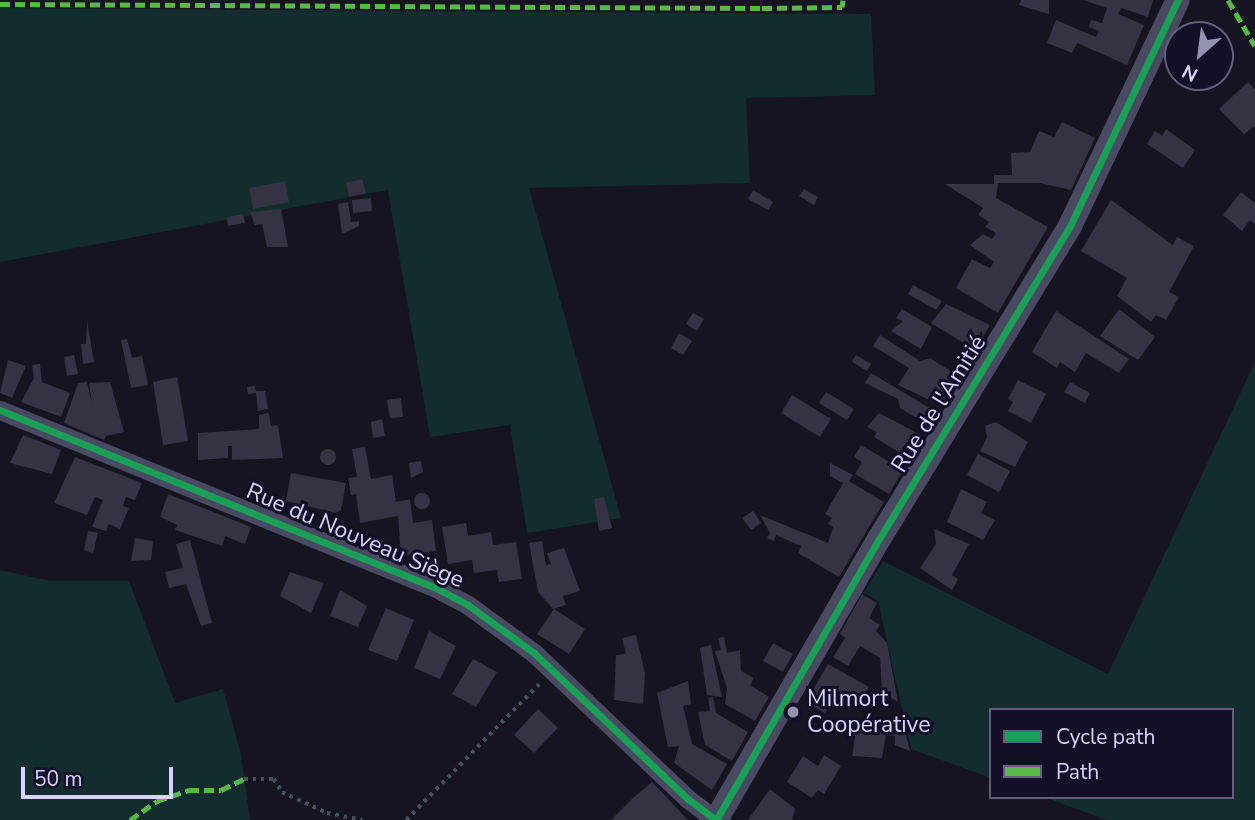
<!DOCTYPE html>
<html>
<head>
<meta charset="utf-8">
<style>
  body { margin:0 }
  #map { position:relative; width:1255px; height:820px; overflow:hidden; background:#161421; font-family:"Nunito Sans",sans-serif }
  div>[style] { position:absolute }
  .green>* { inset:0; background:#132c2d }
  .building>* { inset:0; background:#343243 }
  .round { border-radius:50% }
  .path>* { height:3.5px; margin-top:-1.75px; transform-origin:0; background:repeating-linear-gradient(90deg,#44505f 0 3.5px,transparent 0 8.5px) }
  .minor>* { height:19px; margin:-9.5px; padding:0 9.5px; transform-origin:9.5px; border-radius:9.5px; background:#4a4962 }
  .tertiary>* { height:24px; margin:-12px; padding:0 12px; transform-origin:12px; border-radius:12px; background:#4a4962 }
  .quiet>* { height:5px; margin-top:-2.5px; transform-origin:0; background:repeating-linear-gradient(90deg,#58b947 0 10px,transparent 0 15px) }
  .cycleway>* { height:7px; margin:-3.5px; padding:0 3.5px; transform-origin:3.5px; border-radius:3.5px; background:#1a9f57 }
  .dots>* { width:19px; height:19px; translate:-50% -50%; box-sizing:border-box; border:4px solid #130f26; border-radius:50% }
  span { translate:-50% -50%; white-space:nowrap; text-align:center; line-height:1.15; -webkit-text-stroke:6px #130f26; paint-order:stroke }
  .street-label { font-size:23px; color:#d9d4ff }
  .poi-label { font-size:23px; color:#d9d4ff }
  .left { translate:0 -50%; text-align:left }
  .legend { position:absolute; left:989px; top:708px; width:245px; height:91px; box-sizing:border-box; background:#130f26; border:2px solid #625e7d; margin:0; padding:9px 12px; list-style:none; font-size:21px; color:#d9d4ff }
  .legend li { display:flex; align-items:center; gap:14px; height:35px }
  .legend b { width:35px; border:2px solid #625e7d }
  .north { position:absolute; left:1164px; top:21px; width:70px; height:70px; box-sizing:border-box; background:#130f26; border:2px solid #625e7d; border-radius:50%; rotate:208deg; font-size:19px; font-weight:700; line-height:28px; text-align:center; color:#d9d4ff }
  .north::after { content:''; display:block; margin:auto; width:24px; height:32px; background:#9591b1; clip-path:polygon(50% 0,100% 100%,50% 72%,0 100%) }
  .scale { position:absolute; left:21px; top:767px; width:152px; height:32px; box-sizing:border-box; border:4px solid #d9d4ff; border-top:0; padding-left:9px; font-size:21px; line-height:24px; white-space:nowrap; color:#d9d4ff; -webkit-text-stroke:5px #130f26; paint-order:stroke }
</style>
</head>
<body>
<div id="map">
  <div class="green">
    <div style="clip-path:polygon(0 8px,871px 14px,875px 95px,746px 98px,750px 183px,529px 188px,621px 518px,527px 533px,510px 425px,430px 437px,388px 190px,0 262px)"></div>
    <div style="clip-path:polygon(1255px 362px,1255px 820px,1107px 820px,1044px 797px,1232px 797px,1232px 710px,991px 710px,991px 778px,911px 749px,878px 601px,864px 593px,883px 561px,1108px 674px)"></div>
    <div style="clip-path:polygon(0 570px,51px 581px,129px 581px,175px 703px,223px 689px,241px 754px,250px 820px,0 820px)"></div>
  </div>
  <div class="building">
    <div style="clip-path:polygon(1021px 0,1049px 0,1049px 14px,1019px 5px)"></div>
    <div style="clip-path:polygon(1083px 0,1153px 0,1148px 17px,1121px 8px,1118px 14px,1144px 25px,1127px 65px,1077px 43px,1072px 53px,1047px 43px,1056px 20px,1096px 37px,1099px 31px,1089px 27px,1091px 20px,1102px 23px,1107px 8px)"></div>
    <div style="clip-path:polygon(1248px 82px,1255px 89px,1255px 126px,1244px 134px,1219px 109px)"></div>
    <div style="clip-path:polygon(1062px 122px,1095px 138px,1071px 190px,1040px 183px,998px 183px,996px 198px,1048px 227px,998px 313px,956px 288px,972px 259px,990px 268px,994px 262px,970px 245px,983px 234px,992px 239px,996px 233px,985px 227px,989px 222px,978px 215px,983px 208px,945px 184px,994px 184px,994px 175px,1012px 175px,1011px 153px,1030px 152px,1039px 131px,1054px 137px)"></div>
    <div style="clip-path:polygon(1166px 129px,1195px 150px,1183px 168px,1147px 144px,1155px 131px,1162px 136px)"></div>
    <div style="clip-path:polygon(362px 179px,366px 193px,349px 197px,346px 183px)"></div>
    <div style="clip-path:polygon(285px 181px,289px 202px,253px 209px,249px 188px)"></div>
    <div style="clip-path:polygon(804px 189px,818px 197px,814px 205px,799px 196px)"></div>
    <div style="clip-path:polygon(753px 190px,773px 202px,768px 210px,748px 199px)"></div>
    <div style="clip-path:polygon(1241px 192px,1255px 203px,1255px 224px,1250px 220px,1242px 231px,1223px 215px)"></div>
    <div style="clip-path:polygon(371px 198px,372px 211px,353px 213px,352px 200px)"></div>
    <div style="clip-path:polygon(1111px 200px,1173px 245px,1177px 237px,1194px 246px,1169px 292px,1179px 297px,1166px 320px,1156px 315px,1151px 322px,1117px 296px,1127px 278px,1081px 251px)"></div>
    <div style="clip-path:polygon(348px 202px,351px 222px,359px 221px,359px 226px,342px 234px,338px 204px)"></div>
    <div style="clip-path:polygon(281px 209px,288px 247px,267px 247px,262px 224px,255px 225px,250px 212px)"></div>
    <div style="clip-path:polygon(243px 214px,245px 223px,228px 226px,227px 217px)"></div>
    <div style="clip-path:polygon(913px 285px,942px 301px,936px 310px,908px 294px)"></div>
    <div style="clip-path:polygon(946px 304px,990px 325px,975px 350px,931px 323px)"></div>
    <div style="clip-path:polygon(902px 309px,932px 327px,921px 349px,891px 331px,903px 321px,896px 318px)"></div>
    <div style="clip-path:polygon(1119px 309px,1155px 337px,1138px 360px,1100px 336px)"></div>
    <div style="clip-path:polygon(1056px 311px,1129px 359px,1119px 373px,1086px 353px,1075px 372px,1060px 362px,1057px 368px,1032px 352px)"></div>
    <div style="clip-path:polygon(693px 313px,704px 319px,697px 331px,686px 324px)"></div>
    <div style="clip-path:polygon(87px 320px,94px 362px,83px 364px,81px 344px,86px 344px)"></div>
    <div style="clip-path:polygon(679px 333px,692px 341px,683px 355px,671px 348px)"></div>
    <div style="clip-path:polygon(880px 335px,920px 361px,930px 358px,960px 377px,942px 406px,898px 385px,909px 368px,873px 346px)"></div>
    <div style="clip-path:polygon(127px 339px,132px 358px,142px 356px,148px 385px,131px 388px,121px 340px)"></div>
    <div style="clip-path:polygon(74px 355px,78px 374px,67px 376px,64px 357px)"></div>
    <div style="clip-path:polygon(856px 355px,871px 364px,867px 371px,852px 362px)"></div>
    <div style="clip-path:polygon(8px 360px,26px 366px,12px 398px,0 393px)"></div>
    <div style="clip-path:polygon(40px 364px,42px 382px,70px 393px,61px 417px,21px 402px,34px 378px,32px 365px)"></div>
    <div style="clip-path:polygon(871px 373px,938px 413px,930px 426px,900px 408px,898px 399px,865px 383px)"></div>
    <div style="clip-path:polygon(177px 377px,188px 441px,163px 445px,153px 382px)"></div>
    <div style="clip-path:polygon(1018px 380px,1046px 394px,1031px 423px,1008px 411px,1013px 402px,1008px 399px)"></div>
    <div style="clip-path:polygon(87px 382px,92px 404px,89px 383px,110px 382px,124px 432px,106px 436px,104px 440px,64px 423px,78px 383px)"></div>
    <div style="clip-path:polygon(1070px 382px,1090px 393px,1085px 403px,1064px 392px)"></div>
    <div style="clip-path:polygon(255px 386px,256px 391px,265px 391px,268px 409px,258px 411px,256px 393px,248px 394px,247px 387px)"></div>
    <div style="clip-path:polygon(826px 392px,854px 409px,847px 420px,819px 403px)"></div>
    <div style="clip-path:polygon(792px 395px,831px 419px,820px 437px,781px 413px)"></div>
    <div style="clip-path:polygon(401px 398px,403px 417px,390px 418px,387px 400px)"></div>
    <div style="clip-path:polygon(269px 413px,271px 426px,278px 425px,283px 458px,232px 460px,232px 446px,228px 446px,228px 458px,198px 460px,198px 433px,259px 429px,259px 415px)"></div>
    <div style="clip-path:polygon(879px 413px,923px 436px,910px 459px,874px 437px,877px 432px,867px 427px)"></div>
    <div style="clip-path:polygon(382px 419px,385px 436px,373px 438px,371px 422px)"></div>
    <div style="clip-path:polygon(996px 422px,1028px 442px,1015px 467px,980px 451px,987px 437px,985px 426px)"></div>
    <div style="clip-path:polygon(23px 435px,61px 450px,52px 474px,10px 463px)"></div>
    <div style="clip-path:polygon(861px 445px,903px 470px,889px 494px,855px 474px,862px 462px,854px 457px)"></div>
    <div style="clip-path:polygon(365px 447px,371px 479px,392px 475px,396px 502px,410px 499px,413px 523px,432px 520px,436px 551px,401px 556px,398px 516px,360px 523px,356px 494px,351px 495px,348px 478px,357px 477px,352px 449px)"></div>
    <div class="round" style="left:320px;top:449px;width:16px;height:16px"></div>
    <div style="clip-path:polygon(978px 454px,1010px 471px,999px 492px,967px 475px)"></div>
    <div style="clip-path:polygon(75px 457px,142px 483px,135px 500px,126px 497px,123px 506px,129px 508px,120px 529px,109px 524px,106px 531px,92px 527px,103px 500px,95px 497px,87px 515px,54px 503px)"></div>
    <div style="clip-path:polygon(421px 461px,423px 472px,411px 478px,409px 463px)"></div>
    <div style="clip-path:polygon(830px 463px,853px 475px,849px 481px,884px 502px,839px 577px,798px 553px,801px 546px,776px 535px,774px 541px,767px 538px,770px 533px,760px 515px,828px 543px,833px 527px,828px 524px,832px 518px,825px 514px,843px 483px,830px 476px)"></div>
    <div style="clip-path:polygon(291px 473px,346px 483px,341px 510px,336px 513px,286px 501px)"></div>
    <div style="clip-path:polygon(961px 489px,987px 502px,981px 513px,995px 520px,983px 540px,947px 522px)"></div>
    <div class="round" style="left:414px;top:493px;width:16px;height:16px"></div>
    <div style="clip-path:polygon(168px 494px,251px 527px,245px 544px,225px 536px,222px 546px,175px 530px,177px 525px,160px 517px)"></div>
    <div style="clip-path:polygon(604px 497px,612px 528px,599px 531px,594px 499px)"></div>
    <div style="clip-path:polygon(753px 511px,761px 523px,751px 530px,742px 518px)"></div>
    <div style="clip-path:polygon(466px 523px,468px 536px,491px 532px,493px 545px,516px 542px,522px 579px,499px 582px,497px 570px,474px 573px,472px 560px,448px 564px,442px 527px)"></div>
    <div style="clip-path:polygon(934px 529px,969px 544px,952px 575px,958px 579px,952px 590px,920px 568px,936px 544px)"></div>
    <div style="clip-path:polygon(88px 531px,98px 533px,93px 553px,84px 550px)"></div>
    <div style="clip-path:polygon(135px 538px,153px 541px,151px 560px,131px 561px)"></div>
    <div style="clip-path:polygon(190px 540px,212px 623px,201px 626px,186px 584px,169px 588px,165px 572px,183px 568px,176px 544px)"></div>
    <div style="clip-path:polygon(542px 541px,546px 565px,551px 564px,547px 553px,564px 548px,580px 591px,563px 596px,566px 605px,553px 609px,538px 592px,529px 543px)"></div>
    <div style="clip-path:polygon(290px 572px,324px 583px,311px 613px,280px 596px)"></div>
    <div style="clip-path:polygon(340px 590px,367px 606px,358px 627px,330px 616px)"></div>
    <div style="clip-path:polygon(862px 594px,877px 603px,869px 618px,880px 625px,876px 631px,887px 643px,898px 702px,882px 691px,880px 658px,860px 646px,848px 666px,833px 657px,845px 638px,840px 634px)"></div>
    <div style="clip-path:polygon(386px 608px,414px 620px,397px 661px,368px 650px)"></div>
    <div style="clip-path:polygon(554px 609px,585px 629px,569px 654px,537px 634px)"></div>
    <div style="clip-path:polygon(429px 631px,456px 646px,440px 679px,414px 668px)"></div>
    <div style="clip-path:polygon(636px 635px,645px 673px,643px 704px,614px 700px,616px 655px,626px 654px,622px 638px)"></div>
    <div style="clip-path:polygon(724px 637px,727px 653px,740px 650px,741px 671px,754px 678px,750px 685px,769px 697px,755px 721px,725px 704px,727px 688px,715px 651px,721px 650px,718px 638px)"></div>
    <div style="clip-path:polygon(773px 643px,793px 654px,783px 672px,763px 661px)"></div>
    <div style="clip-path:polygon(711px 645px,719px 684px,722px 697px,707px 695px,700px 648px)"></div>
    <div style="clip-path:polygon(473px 659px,497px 672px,476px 707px,452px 694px)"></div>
    <div style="clip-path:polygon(828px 664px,869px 687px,860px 702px,854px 699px,851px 705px,835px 696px,825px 713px,806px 702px)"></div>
    <div style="clip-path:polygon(688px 681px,691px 704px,683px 706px,692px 744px,727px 764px,712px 790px,674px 763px,679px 746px,668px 747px,657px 693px)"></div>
    <div style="clip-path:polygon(713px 697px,716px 713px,748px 732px,732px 761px,705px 745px,698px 712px,710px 711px,708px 698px)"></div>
    <div style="clip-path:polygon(538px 709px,558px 728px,534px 753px,514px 735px)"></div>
    <div style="clip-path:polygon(886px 720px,903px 723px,910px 751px,895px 745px,895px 736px,886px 735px,882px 758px,852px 756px,857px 724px,885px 728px)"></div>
    <div style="clip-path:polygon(824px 755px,841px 766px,824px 794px,818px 790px,812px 798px,787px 782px,803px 756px,818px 766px)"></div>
    <div style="clip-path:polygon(652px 782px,688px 820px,611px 820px,632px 799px)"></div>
    <div style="clip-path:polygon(770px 789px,795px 809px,792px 820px,748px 820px)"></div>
  </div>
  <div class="path">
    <div style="left:244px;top:779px;width:30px"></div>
    <div style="left:274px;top:779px;width:15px;rotate:58deg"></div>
    <div style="left:282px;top:792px;width:50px;rotate:25deg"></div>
    <div style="left:327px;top:813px;width:36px;rotate:11deg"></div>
    <div style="left:406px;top:820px;width:190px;rotate:-45.6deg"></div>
  </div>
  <div class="minor">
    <div style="left:0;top:410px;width:475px;rotate:22.2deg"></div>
    <div style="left:440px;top:590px;width:32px;rotate:28deg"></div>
    <div style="left:468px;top:605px;width:82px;rotate:36deg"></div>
    <div style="left:534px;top:653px;width:212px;rotate:43.5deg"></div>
    <div style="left:688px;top:799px;width:35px;rotate:37deg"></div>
  </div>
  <div class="tertiary">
    <div style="left:716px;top:820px;width:325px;rotate:-59.9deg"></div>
    <div style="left:879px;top:539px;width:367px;rotate:-58.6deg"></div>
    <div style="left:1070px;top:226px;width:250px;rotate:-64.5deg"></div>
  </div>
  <div class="quiet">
    <div style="left:1228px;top:0;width:53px;rotate:59.6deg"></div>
    <div style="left:0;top:4px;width:762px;rotate:0.3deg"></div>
    <div style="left:762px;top:8px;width:80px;rotate:-0.7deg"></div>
    <div style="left:842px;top:7px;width:7px;rotate:-82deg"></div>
    <div style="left:130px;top:820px;width:33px;rotate:-35deg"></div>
    <div style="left:157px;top:801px;width:34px;rotate:-19deg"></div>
    <div style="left:189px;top:790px;width:32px"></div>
    <div style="left:221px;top:790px;width:25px;rotate:-26deg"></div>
  </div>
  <div class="cycleway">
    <div style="left:0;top:410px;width:475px;rotate:22.2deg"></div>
    <div style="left:440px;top:590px;width:32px;rotate:28deg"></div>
    <div style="left:468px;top:605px;width:82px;rotate:36deg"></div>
    <div style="left:534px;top:653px;width:212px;rotate:43.5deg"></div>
    <div style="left:688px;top:799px;width:35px;rotate:37deg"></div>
    <div style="left:716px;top:820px;width:325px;rotate:-59.9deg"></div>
    <div style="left:879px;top:539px;width:367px;rotate:-58.6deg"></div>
    <div style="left:1070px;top:226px;width:250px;rotate:-64.5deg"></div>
  </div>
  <div class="dots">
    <div style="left:793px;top:712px;background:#9591b1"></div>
  </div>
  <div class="street-label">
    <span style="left:939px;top:404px;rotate:-58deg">Rue de l'Amitié</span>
    <span style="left:355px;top:536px;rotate:23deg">Rue du Nouveau Siège</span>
  </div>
  <div class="poi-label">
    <span class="left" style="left:807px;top:712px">Milmort<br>Coopérative</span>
  </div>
  <ul class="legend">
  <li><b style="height:9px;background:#1a9f57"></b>Cycle path</li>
  <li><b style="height:9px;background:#58b947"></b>Path</li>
  </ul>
  <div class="north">N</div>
  <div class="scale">50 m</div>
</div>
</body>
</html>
